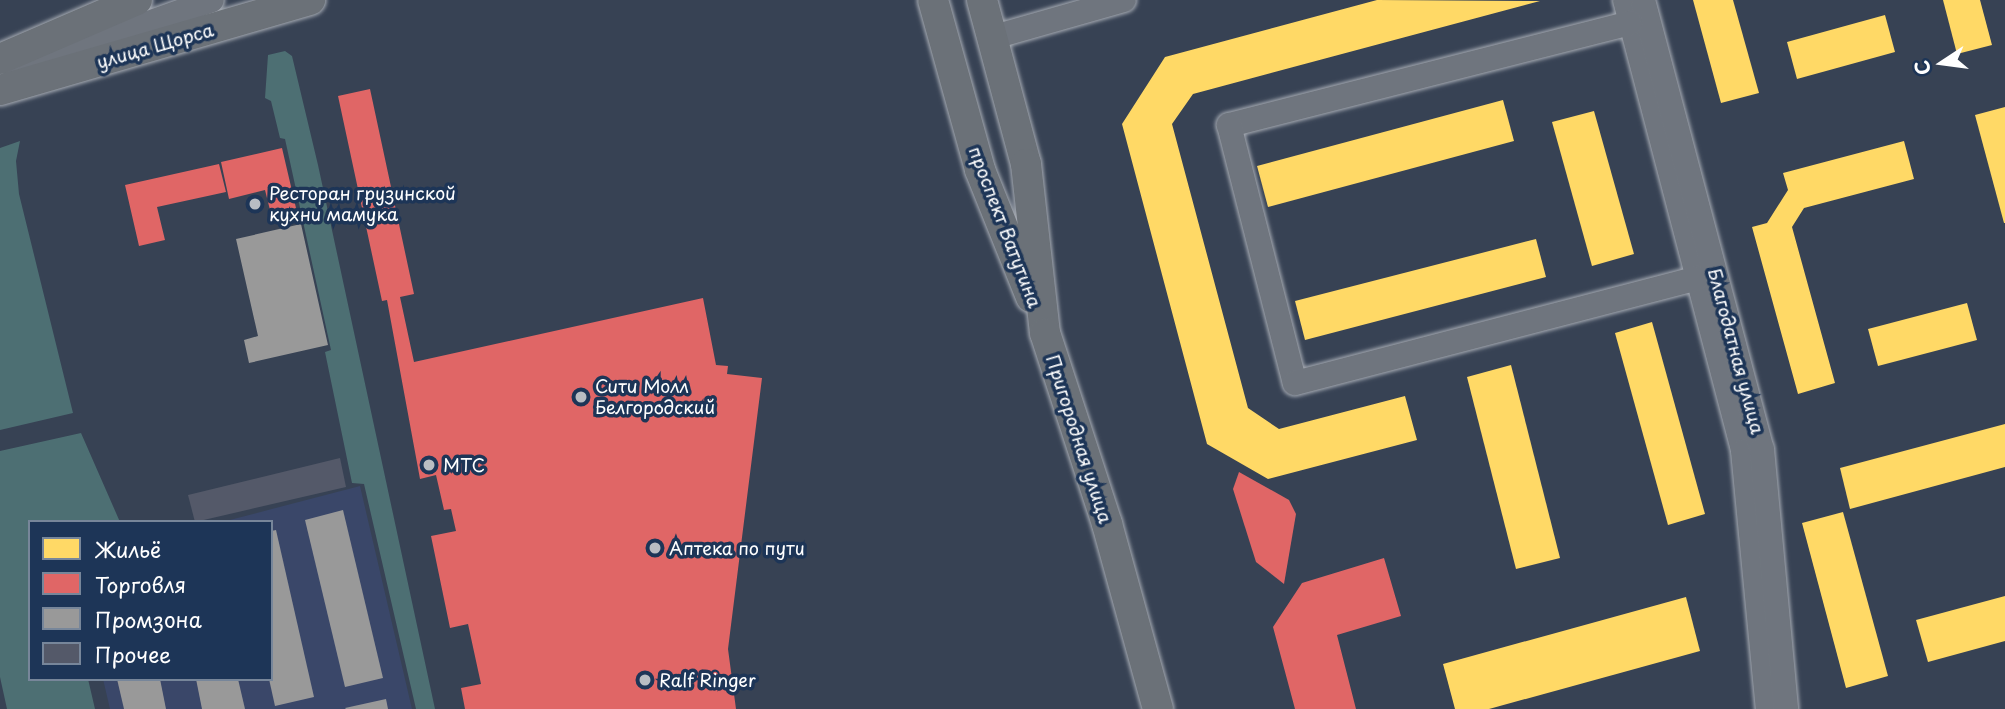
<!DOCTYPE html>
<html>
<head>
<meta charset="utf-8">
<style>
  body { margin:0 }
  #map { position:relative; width:2005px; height:709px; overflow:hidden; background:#374254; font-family:"Playpen Sans",sans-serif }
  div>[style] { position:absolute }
  .built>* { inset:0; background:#3a4769 }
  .green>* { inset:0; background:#4d6f73 }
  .homes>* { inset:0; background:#ffd966 }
  .shops>* { inset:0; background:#e06666 }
  .industry>* { inset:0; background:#999 }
  .building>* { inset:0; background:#545969 }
  .roads { filter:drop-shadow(0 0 2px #a5aab2) drop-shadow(0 0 2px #a5aab2) }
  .minor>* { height:24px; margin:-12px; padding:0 12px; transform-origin:12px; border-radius:12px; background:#6f757e }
  .major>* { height:30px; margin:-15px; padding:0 15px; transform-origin:15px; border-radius:15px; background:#6b7178 }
  .dots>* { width:19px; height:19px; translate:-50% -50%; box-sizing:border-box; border:4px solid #1d3557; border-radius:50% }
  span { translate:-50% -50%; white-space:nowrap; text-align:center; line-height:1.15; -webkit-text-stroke:7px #1d3557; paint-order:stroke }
  .street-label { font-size:18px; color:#fff }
  .poi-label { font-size:18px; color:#fff }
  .left { translate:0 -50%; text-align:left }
  .legend { position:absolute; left:28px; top:520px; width:245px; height:161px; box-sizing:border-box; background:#1d3557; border:2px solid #77869a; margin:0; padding:9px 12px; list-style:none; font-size:21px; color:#fff }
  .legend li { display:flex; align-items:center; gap:14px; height:35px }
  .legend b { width:35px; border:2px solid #77869a }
  .north { position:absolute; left:1907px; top:28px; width:70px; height:70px; -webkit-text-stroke:5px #1d3557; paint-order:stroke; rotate:257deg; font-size:19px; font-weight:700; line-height:28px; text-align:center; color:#fff }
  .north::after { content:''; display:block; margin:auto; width:24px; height:32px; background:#fff; clip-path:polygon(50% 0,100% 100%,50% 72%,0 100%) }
</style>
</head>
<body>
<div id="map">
  <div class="built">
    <div style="clip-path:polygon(360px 486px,412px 709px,110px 709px,103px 679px,271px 679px,271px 522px,222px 522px)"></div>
  </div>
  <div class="green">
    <div style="clip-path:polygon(285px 51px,292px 56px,318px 165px,435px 709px,416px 709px,364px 484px,352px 483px,325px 352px,331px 350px,285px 139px,280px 138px,271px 101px,265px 98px,268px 55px)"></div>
    <div style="clip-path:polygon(20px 141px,16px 161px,19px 194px,73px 413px,0 430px,0 148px)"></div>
    <div style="clip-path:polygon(81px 433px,120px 522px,30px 522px,30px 679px,88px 679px,95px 709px,7px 709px,0 677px,0 451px)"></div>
  </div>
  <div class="homes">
    <div style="clip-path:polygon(1377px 0,1540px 1px,1193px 94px,1172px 124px,1248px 408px,1279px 429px,1405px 396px,1417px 440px,1268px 479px,1207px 444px,1122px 124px,1165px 57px)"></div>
    <div style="clip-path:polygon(1693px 0,1733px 0,1759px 93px,1721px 103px)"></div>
    <div style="clip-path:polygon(1943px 0,1980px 0,1992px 45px,1957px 54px)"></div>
    <div style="clip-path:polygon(1885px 15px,1895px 52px,1797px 79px,1787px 42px)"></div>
    <div style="clip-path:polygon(1503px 100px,1514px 141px,1268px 207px,1257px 166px)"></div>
    <div style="clip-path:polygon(2005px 107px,2005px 223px,2004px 223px,1975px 115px)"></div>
    <div style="clip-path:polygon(1594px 111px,1634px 254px,1592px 266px,1552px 122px)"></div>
    <div style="clip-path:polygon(1904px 141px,1914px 179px,1804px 208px,1792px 227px,1835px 383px,1798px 394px,1752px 227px,1767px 223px,1788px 190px,1783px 173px)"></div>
    <div style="clip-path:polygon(1536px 239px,1546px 277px,1305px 340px,1295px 301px)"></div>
    <div style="clip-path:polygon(1967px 303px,1977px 340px,1878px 366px,1868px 329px)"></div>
    <div style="clip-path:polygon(1652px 322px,1705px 514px,1668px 525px,1615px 333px)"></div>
    <div style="clip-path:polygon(1511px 365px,1560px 558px,1516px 569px,1467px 377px)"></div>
    <div style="clip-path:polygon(2005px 424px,2005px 467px,1850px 509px,1840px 468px)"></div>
    <div style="clip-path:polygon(1843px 512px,1888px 676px,1846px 688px,1802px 523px)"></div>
    <div style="clip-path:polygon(2005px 596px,2005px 641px,1928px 662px,1916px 620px)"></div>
    <div style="clip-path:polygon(1686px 597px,1700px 651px,1489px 709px,1455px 709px,1443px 664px)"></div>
  </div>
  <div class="shops">
    <div style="clip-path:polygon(370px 89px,414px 294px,400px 297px,414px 362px,703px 298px,716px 365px,728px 366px,727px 374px,762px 378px,728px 649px,736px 709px,465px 709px,461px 688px,481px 684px,468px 624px,450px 628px,431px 536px,456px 531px,451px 509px,444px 510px,436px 475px,420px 479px,387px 300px,382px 301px,338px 96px)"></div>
    <div style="clip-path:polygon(282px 148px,296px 208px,271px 214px,265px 190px,229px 199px,221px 162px)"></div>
    <div style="clip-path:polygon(219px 164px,226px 192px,157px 207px,165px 240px,139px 246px,125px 185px)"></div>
    <div style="clip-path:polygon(1239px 472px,1289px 500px,1296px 514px,1284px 584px,1256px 562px,1233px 489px)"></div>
    <div style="clip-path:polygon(1384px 558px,1401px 616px,1337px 635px,1356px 709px,1295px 709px,1273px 627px,1302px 583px)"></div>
  </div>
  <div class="industry">
    <div style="clip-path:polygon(301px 224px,328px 345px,249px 363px,244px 340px,258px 336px,236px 239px)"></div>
    <div style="clip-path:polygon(343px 510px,383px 678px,345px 687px,305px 520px)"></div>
    <div style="clip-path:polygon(276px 530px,314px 697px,275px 706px,269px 679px,271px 531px)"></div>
    <div style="clip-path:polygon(117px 679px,160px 679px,166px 709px,124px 709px)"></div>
    <div style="clip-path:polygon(196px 679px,238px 679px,245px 709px,202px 709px)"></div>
    <div style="clip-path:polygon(386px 699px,388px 709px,346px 709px,345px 708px)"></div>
  </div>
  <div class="building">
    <div style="clip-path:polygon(340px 458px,346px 487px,195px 522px,188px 495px)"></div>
  </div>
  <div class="roads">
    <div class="minor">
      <div style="left:1625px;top:0;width:466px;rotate:75.3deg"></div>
      <div style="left:1743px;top:451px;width:259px;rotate:84.5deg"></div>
      <div style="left:1643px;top:0;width:465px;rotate:75.2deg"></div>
      <div style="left:1762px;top:449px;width:261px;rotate:84.7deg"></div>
      <div style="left:1630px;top:23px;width:414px;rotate:165.7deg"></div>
      <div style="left:1229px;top:125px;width:266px;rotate:75.7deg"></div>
      <div style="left:1295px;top:383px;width:416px;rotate:-14.6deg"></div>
      <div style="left:994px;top:37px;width:135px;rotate:-15.9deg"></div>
      <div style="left:15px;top:71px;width:209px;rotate:-19.8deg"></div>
    </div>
    <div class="major">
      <div style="left:933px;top:0;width:176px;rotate:74.5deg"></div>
      <div style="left:980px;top:170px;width:137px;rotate:68.1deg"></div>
      <div style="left:982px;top:0;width:170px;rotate:75deg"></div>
      <div style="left:1026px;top:164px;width:170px;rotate:83.6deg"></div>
      <div style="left:1045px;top:333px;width:201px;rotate:72deg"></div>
      <div style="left:1107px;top:524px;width:192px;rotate:74.6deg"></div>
      <div style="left:0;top:59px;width:149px;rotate:-23.3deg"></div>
      <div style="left:0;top:90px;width:323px;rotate:-16.2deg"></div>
    </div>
  </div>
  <div class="dots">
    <div style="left:255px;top:204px;background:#b9bdc3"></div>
    <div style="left:581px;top:397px;background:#b9bdc3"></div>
    <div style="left:429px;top:465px;background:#b9bdc3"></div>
    <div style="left:655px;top:548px;background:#b9bdc3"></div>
    <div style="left:645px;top:680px;background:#b9bdc3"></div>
  </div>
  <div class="street-label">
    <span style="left:155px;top:46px;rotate:-16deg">улица Щорса</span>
    <span style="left:1005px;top:227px;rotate:69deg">проспект Ватутина</span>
    <span style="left:1736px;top:351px;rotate:75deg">Благодатная улица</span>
    <span style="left:1079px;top:439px;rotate:72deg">Пригородная улица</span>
  </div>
  <div class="poi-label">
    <span class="left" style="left:269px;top:204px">Ресторан грузинской<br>кухни мамука</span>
    <span class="left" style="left:595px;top:397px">Сити Молл<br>Белгородский</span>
    <span class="left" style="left:443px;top:465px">МТС</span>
    <span class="left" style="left:669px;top:548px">Аптека по пути</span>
    <span class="left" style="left:659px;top:680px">Ralf Ringer</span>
  </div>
  <ul class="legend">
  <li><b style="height:19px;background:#ffd966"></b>Жильё</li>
  <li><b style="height:19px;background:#e06666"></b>Торговля</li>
  <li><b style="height:19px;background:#999"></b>Промзона</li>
  <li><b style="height:19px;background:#545969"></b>Прочее</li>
  </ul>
  <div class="north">С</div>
</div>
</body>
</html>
